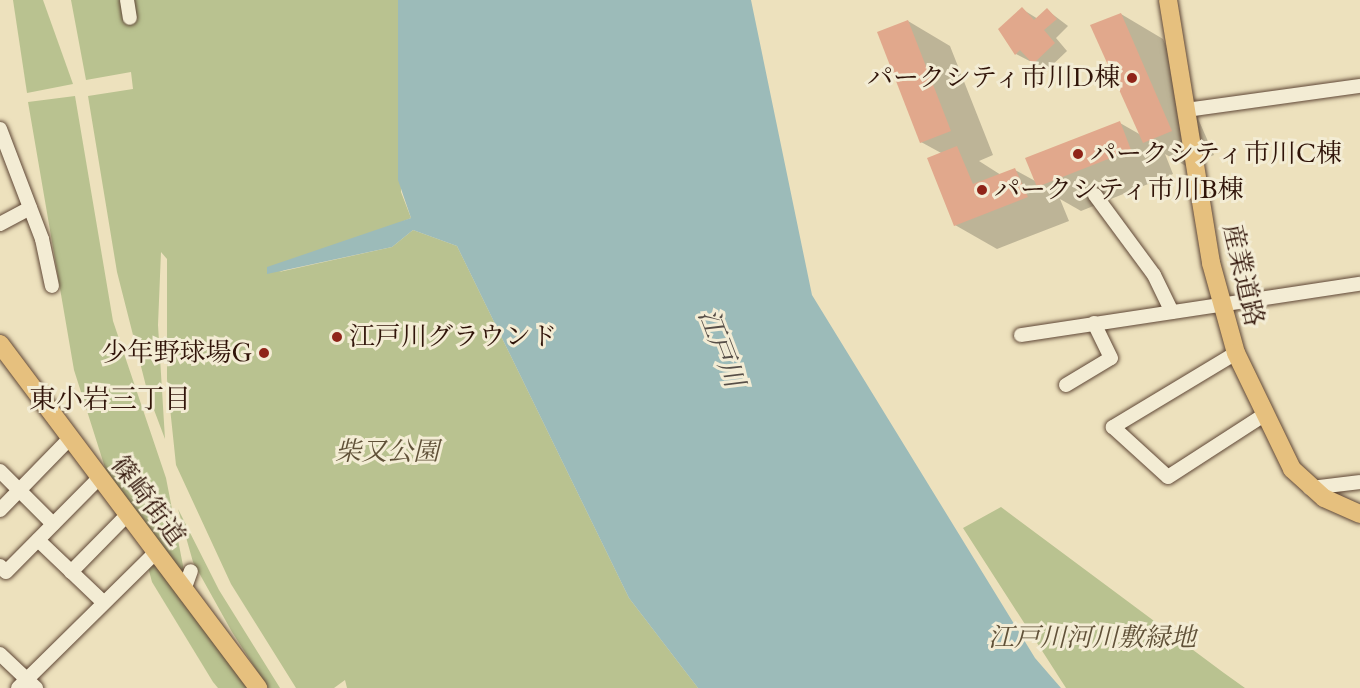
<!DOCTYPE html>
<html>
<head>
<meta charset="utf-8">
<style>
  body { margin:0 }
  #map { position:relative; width:1360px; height:688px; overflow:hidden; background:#ede1bd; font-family:Cardo,"Noto Serif JP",serif }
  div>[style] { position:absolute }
  .green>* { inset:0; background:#b9c290 }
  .water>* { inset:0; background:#9cbbb9 }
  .shadow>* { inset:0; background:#0003 }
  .building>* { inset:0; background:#e1a88c }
  .roads { filter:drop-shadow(0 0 2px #5f4736) drop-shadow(0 0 2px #5f4736) }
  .minor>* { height:14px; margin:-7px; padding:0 7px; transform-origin:7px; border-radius:7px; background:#f3ecd4 }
  .major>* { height:18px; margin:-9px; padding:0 9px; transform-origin:9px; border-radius:9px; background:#e6c07e }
  .dots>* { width:16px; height:16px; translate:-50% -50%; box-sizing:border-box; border:3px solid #f3ecd4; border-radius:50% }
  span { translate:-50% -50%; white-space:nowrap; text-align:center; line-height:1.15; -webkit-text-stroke:6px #f3ecd4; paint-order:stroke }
  .poi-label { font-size:26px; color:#301409 }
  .right { translate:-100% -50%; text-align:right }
  .left { translate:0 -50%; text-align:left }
  .street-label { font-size:26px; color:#301409 }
  .park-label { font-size:26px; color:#605138; font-style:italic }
  .water-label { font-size:27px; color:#564e47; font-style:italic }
  .neighbourhood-label { font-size:27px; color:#301409 }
</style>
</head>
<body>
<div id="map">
  <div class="green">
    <div style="clip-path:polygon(13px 0,43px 0,73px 84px,27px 93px)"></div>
    <div style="clip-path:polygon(71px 0,398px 0,401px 192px,411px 218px,279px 272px,392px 247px,413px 230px,457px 246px,629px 598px,698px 688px,347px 688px,345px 680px,334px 688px,296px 688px,231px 584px,176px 465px,167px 379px,167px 259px,161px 252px,158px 325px,165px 439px,148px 394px,117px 272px,88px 96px,133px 89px,131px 72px,86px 80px)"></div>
    <div style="clip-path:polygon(75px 96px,113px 321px,166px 478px,185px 576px,107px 474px,74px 370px,28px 102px)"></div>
    <div style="clip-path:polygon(1001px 507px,1224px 673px,1245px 688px,1066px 688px,963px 528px)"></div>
    <div style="clip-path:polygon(178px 509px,219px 590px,280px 688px,268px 688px,232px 632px,193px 562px)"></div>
    <div style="clip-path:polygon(155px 565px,250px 688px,218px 688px,213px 682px,152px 582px,148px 567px)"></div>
  </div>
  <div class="water">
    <div style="clip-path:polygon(398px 0,751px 0,812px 295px,1035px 658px,1061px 688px,698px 688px,629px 598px,457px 246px,413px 230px,392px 247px,267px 274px,267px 267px,411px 218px,398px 180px)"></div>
  </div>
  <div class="shadow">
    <div style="clip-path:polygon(1022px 9px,1038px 19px,1047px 10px,1068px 26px,1056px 38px,1067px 51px,1047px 70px,1016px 54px)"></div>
    <div style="clip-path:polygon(1121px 14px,1163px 39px,1214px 155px,1186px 166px,1165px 154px,1173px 174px,1081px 211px,1060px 199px,1069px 221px,997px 249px,955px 225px,943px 154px,921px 142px,908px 21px,950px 46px,993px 155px,979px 161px,1001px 175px,1015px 170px,1037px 182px,1120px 123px,1141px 135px)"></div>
  </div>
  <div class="building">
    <div style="clip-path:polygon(1022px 7px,1034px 20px,1047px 8px,1057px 19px,1044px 30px,1055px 43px,1033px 64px,1020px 50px,1015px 55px,998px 29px)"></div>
    <div style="clip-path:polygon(1121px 13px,1172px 131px,1143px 143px,1090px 25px)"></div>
    <div style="clip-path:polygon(908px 20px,951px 131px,920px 143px,877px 32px)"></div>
    <div style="clip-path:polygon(1120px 121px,1131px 150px,1037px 187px,1025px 158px)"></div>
    <div style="clip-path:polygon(957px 146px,973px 184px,1015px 168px,1028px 197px,954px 226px,927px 158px)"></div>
  </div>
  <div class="roads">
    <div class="minor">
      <div style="left:127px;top:0;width:18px;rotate:81deg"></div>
      <div style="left:1186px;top:110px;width:176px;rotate:-7.9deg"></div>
      <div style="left:0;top:129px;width:118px;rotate:69.1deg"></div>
      <div style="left:42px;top:239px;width:48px;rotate:78deg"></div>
      <div style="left:1095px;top:195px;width:99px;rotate:53.6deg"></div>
      <div style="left:1154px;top:275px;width:41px;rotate:64.1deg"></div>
      <div style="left:0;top:224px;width:34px;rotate:-28deg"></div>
      <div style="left:1021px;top:335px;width:343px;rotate:-8.6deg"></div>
      <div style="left:1236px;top:353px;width:144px;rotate:149deg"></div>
      <div style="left:1113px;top:427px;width:74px;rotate:42.3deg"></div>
      <div style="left:1168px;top:477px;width:114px;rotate:-32.9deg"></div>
      <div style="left:1066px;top:385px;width:52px;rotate:-31deg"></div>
      <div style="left:1111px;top:358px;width:39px;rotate:-116deg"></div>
      <div style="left:0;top:471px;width:75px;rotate:45deg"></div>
      <div style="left:1310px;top:488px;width:50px;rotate:-6.8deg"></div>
      <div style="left:0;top:510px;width:99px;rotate:-45.8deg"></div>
      <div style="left:38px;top:540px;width:90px;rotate:43.6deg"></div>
      <div style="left:0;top:566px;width:8px;rotate:45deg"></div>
      <div style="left:6px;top:572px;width:131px;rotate:-45.3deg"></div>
      <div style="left:71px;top:572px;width:78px;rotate:-45.5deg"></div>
      <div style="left:184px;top:590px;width:20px;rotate:-70deg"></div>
      <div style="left:0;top:654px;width:50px;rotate:43.4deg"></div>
      <div style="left:18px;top:688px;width:192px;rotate:-44.6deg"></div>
    </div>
    <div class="major">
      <div style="left:1168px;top:0;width:266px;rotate:80.7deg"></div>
      <div style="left:1211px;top:263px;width:93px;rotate:74.5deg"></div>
      <div style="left:1236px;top:353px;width:129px;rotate:64.2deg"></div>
      <div style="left:1292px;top:469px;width:43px;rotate:42.2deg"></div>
      <div style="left:1324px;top:498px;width:39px;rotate:24deg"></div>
      <div style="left:0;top:344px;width:430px;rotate:53.1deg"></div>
    </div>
  </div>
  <div class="dots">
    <div style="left:1132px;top:78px;background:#8f2418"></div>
    <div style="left:1078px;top:154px;background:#8f2418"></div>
    <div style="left:982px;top:190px;background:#8f2418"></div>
    <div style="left:337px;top:337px;background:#8f2418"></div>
    <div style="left:264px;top:353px;background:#8f2418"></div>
  </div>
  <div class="poi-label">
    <span class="right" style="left:1120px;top:78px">パークシティ市川D棟</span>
    <span class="left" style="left:1090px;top:154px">パークシティ市川C棟</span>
    <span class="left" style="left:994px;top:190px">パークシティ市川B棟</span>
    <span class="left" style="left:349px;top:337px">江戸川グラウンド</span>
    <span class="right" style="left:252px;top:353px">少年野球場G</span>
  </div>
  <div class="street-label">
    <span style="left:1243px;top:275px;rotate:77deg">産業道路</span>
    <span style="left:148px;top:501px;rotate:53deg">篠崎街道</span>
  </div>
  <div class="park-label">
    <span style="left:387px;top:452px">柴又公園</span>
    <span style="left:1092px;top:638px">江戸川河川敷緑地</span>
  </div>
  <div class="water-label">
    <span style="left:721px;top:348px;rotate:69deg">江戸川</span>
  </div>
  <div class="neighbourhood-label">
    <span style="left:110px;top:400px">東小岩三丁目</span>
  </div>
</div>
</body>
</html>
